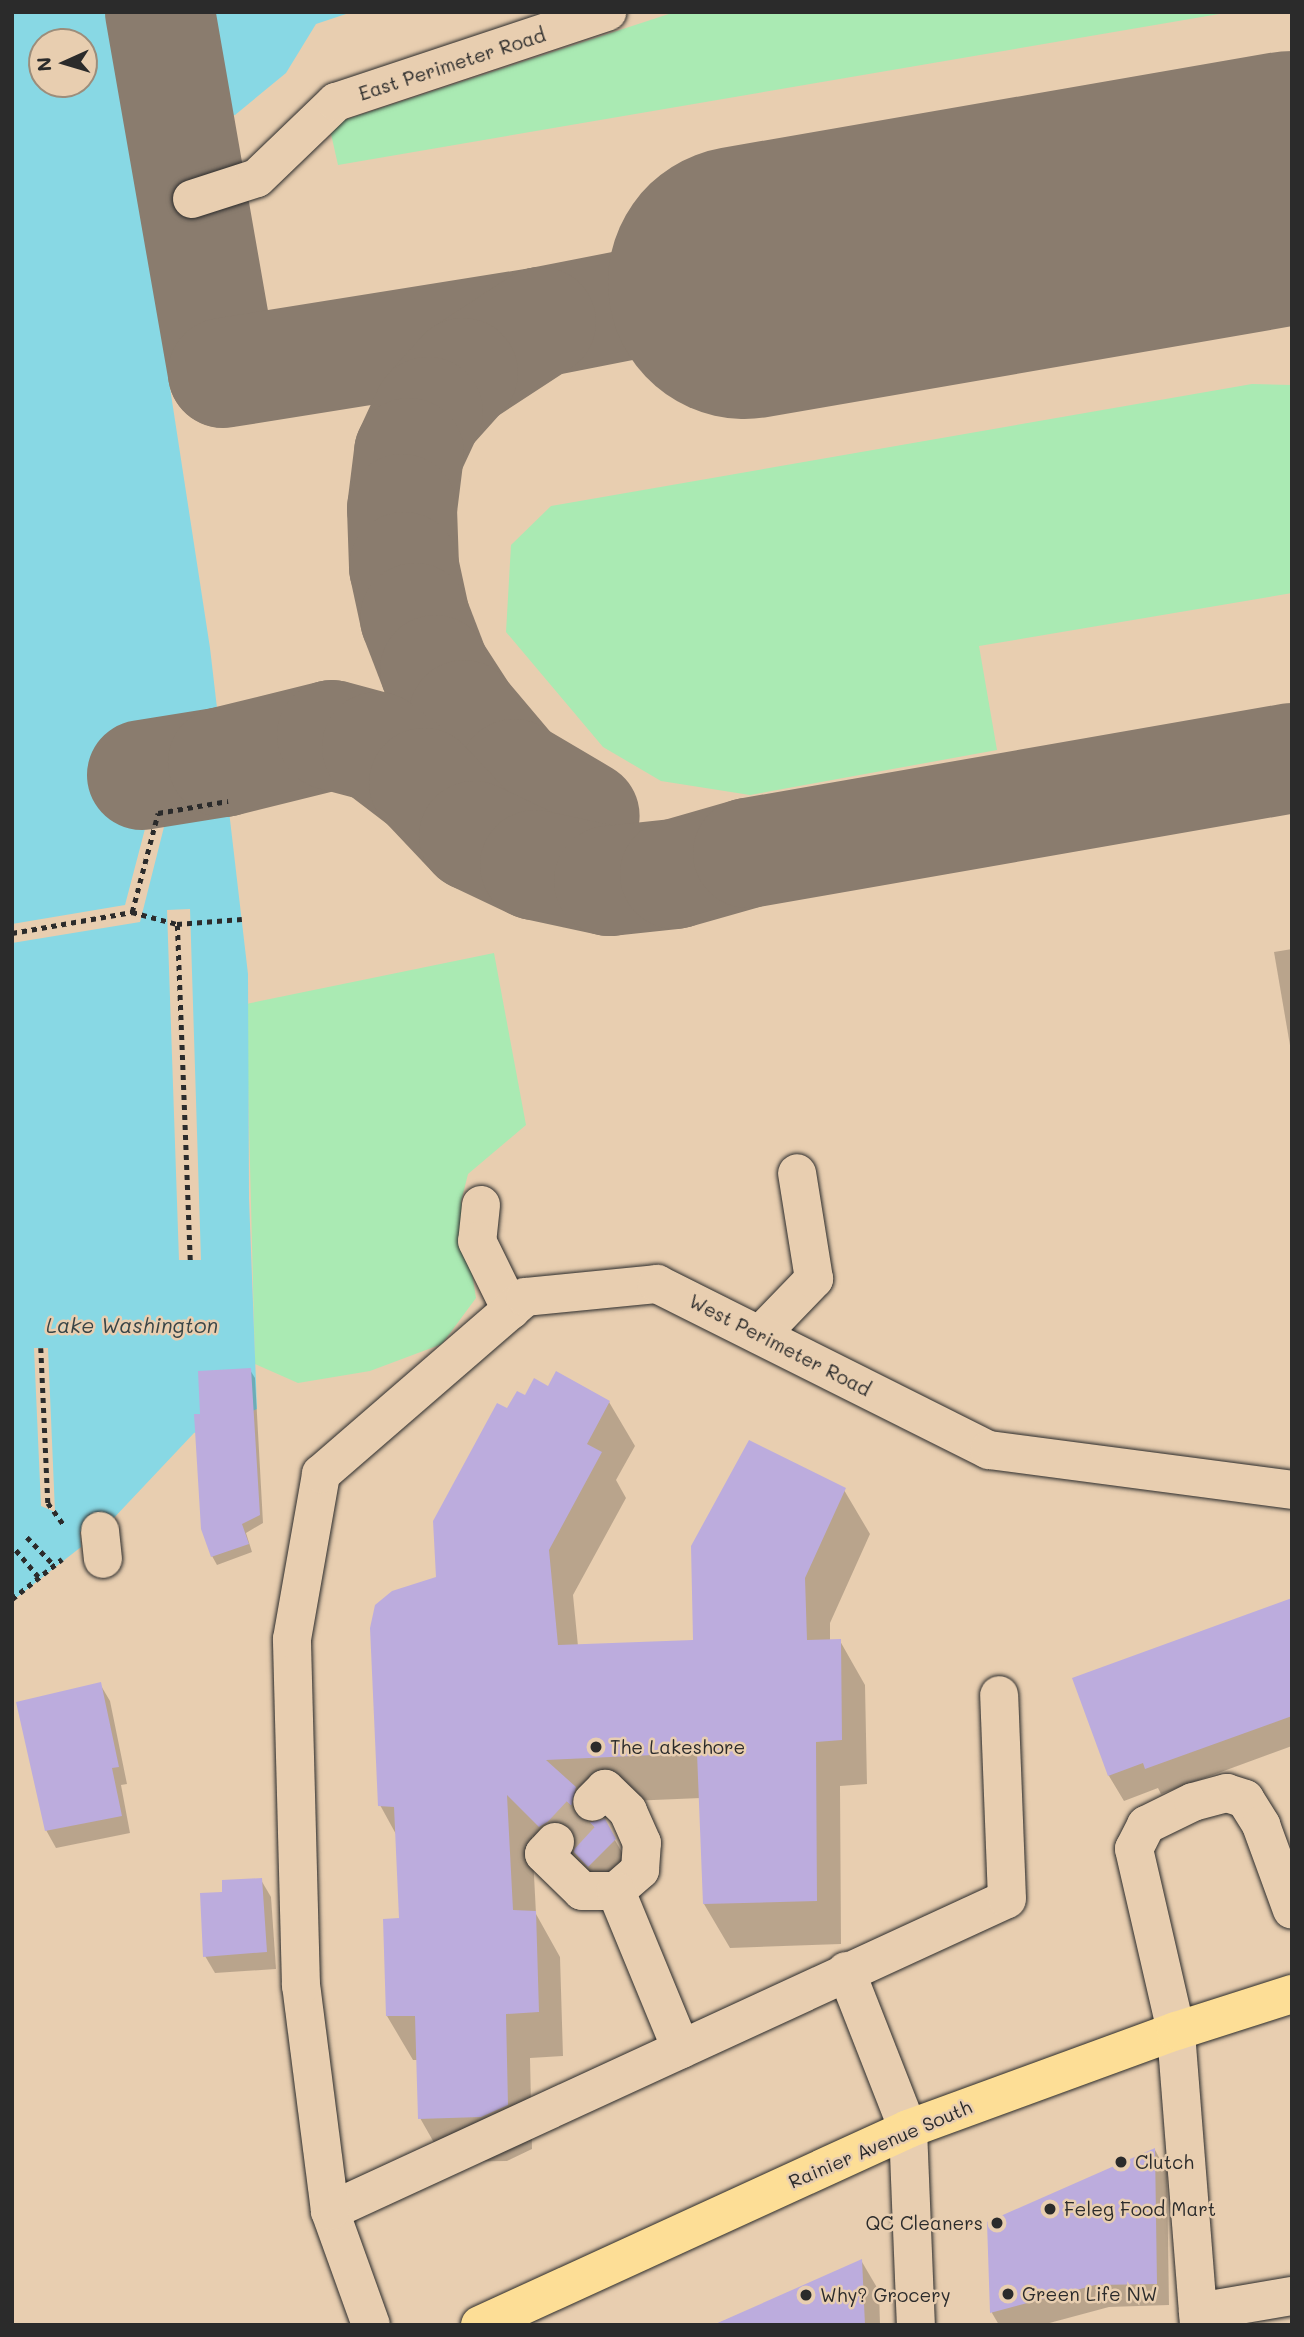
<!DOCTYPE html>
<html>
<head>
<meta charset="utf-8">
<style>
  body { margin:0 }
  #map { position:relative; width:1304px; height:2337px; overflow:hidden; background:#e8ceb0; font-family:Mali,sans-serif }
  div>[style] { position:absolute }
  .green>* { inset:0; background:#aaeab3 }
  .water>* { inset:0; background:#88d8e4 }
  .pier>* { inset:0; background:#e8ceb0 }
  .shadow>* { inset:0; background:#0003 }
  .taxiway>* { height:110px; margin:-55px; padding:0 55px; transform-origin:55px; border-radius:55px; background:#8a7c6e }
  .runway>* { height:273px; margin:-136.5px; padding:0 136.5px; transform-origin:136.5px; border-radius:136.5px; background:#8a7c6e }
  .building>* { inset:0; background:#bcacdd }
  .minor-tunnel>* { height:38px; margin-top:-19px; transform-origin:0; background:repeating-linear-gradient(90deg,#c2ad95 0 38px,transparent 0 57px) }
  .path>* { height:4.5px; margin-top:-2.25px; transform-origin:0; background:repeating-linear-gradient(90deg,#2b2b2b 0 5px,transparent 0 10px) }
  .roads { filter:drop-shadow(0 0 2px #2b2b2b) drop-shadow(0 0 2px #2b2b2b) }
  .minor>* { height:38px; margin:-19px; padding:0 19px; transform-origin:19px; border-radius:19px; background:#e8ceb0 }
  .major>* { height:38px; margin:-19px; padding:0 19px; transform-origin:19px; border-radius:19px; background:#fdde96 }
  .dots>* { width:19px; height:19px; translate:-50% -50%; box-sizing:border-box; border:4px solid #e8ceb0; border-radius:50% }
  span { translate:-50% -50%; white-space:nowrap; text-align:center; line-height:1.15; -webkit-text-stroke:5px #e8ceb0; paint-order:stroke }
  .street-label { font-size:19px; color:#2b2b2b }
  .poi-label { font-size:19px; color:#2b2b2b }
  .left { translate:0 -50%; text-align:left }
  .right { translate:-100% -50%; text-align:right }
  .water-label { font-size:21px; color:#394547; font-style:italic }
  .frame { position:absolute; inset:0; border:14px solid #2b2b2b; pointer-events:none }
  .north { position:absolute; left:28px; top:28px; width:70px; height:70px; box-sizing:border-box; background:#e8ceb0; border:2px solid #9c8d7b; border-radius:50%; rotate:266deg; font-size:19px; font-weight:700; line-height:28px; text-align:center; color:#2b2b2b }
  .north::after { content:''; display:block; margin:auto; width:24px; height:32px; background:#2b2b2b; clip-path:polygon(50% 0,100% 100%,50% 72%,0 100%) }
</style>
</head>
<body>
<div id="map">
  <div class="green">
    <div style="clip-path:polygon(675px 12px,1231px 12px,338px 165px,329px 125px)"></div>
    <div style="clip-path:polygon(1252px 384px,1292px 385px,1292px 593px,979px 646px,997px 750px,750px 795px,661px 781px,603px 747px,506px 632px,511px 545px,551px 506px)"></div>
    <div style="clip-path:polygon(494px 953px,526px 1125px,468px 1174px,461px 1202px,476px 1298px,442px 1344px,370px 1371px,298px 1383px,255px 1364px,246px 1004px)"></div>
  </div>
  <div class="water">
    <div style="clip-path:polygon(evenodd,12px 12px,352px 12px,316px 24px,286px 73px,235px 115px,131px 134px,210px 648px,248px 974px,249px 1198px,257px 1409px,194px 1433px,111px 1521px,111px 1527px,80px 1532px,81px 1547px,12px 1601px,12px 12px,42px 42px,84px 42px,84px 84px,42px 84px,42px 42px)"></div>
  </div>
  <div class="pier">
    <div style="clip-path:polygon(120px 12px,214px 12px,232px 119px,141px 136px)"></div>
    <div style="clip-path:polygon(198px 800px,199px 814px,166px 819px,140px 922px,12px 943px,12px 924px,125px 905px,151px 806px)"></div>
    <div style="clip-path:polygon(190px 909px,201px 1260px,179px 1260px,167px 910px)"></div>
    <div style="clip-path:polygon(34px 1348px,48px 1348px,55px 1512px,41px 1506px)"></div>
  </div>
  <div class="shadow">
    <div style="clip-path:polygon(1292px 949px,1292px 1057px,1274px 952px)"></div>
    <div style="clip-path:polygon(250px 1370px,255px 1378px,263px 1523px,246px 1533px,252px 1552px,217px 1565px,212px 1556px,202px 1415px)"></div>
    <div style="clip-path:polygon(549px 1388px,609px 1402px,635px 1446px,616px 1480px,626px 1498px,573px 1595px,578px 1646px,695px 1641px,844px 1490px,870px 1534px,830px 1623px,830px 1641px,840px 1641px,865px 1685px,867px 1784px,840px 1786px,841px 1944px,730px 1948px,704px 1904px,701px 1798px,583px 1803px,595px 1823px,604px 1821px,640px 1884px,566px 1870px,532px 1836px,536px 1914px,560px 1957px,563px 2056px,530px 2058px,532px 2149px,507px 2161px,445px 2162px,420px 2118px,418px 2060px,413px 2060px,387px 2016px,400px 1920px,397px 1836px,380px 1805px,438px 1578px,508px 1410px)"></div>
    <div style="clip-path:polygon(1292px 1600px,1292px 1746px,1161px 1794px,1158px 1788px,1124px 1801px,1109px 1776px,1074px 1679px)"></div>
    <div style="clip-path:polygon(100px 1684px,110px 1701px,127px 1784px,121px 1785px,130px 1833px,56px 1848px,46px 1830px)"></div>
    <div style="clip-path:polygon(261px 1880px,271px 1897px,276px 1969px,215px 1973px,205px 1956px,224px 1894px)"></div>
    <div style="clip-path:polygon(1155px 2150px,1167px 2172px,1169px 2305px,1109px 2307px,1042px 2325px,999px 2325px,992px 2313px,989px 2223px)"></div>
    <div style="clip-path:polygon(862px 2262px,879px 2291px,880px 2325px,714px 2325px)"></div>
  </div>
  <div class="taxiway">
    <div style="left:160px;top:12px;width:366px;rotate:80.1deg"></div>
    <div style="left:223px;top:373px;width:322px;rotate:-9.1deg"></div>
    <div style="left:541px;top:322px;width:207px;rotate:-11.1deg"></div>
    <div style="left:1250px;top:194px;width:43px;rotate:14.7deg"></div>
    <div style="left:541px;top:322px;width:93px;rotate:146.8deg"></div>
    <div style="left:463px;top:373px;width:52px;rotate:131.9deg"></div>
    <div style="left:428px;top:412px;width:45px;rotate:114.9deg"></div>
    <div style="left:409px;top:453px;width:56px;rotate:97.1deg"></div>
    <div style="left:402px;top:509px;width:58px;rotate:88deg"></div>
    <div style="left:404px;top:567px;width:52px;rotate:77.8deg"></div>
    <div style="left:415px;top:618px;width:56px;rotate:69deg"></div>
    <div style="left:435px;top:670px;width:54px;rotate:57.2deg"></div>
    <div style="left:464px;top:715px;width:77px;rotate:49.7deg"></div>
    <div style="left:514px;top:774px;width:82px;rotate:30.6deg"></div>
    <div style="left:142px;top:775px;width:82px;rotate:-9.1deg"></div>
    <div style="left:223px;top:762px;width:112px;rotate:-13.9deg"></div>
    <div style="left:332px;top:735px;width:47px;rotate:14.9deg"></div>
    <div style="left:377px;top:747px;width:59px;rotate:37.5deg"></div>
    <div style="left:424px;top:783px;width:73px;rotate:46.7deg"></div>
    <div style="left:474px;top:836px;width:68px;rotate:25.4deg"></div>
    <div style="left:535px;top:865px;width:76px;rotate:12.2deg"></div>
    <div style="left:609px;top:881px;width:66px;rotate:-6.1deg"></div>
    <div style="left:675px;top:874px;width:76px;rotate:-16deg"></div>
    <div style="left:748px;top:853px;width:552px;rotate:-9.91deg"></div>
  </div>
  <div class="runway">
    <div style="left:744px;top:282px;width:556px;rotate:-9.83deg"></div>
  </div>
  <div class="building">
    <div style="clip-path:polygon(251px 1368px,260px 1515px,242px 1524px,249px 1544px,211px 1557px,201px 1529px,194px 1414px,200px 1414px,198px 1371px)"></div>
    <div style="clip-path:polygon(556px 1371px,610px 1401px,587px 1444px,602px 1452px,549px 1550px,558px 1645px,693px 1640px,691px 1546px,749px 1440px,846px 1488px,805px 1578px,807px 1640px,841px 1639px,842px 1740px,816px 1742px,817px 1901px,703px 1904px,697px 1753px,546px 1760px,576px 1787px,571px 1807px,576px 1817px,587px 1823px,605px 1819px,616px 1839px,588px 1867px,574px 1852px,576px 1836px,569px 1825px,549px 1821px,539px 1827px,507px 1795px,513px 1910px,536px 1911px,539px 2012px,506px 2014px,508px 2105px,481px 2117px,418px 2119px,415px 2016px,386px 2016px,383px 1919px,399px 1918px,394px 1807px,378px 1806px,370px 1628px,375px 1605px,392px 1591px,436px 1577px,433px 1521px,497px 1403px,507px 1408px,517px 1391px,525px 1395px,534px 1378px,548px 1386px)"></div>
    <div style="clip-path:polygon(1292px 1598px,1292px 1716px,1145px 1769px,1143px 1763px,1108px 1776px,1072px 1678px)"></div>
    <div style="clip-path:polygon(101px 1682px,119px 1767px,112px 1768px,122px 1816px,45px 1831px,16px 1702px)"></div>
    <div style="clip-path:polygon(262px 1878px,267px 1952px,203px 1957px,200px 1893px,222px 1892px,222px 1880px)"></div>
    <div style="clip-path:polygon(1155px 2148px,1157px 2284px,1095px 2285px,990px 2313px,987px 2222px)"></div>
    <div style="clip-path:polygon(862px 2259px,865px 2325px,713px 2325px)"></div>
  </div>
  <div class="minor-tunnel">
    <div style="left:555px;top:1842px;width:54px;rotate:-47.2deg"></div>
  </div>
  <div class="path">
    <div style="left:132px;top:912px;width:47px;rotate:14.9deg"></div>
    <div style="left:12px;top:933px;width:122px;rotate:-9.9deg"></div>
    <div style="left:132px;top:912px;width:102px;rotate:-75.3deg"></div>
    <div style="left:158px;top:813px;width:71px;rotate:-9.7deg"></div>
    <div style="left:190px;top:1260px;width:336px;rotate:-92.2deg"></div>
    <div style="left:177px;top:924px;width:65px;rotate:-4.4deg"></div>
    <div style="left:41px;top:1348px;width:155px;rotate:87.4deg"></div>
    <div style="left:48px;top:1503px;width:26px;rotate:54deg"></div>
    <div style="left:27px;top:1537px;width:39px;rotate:46deg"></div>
    <div style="left:16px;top:1550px;width:35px;rotate:50deg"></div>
    <div style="left:12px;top:1599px;width:64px;rotate:-38.7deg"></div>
  </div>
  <div class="roads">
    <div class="minor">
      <div style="left:192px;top:199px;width:68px;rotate:-17.9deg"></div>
      <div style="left:257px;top:178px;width:110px;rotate:-43.9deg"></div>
      <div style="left:336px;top:102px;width:286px;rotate:-18.4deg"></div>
      <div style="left:481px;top:1205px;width:36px;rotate:96deg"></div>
      <div style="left:477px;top:1241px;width:77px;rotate:63.8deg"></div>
      <div style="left:760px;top:1335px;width:78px;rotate:-46deg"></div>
      <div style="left:814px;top:1279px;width:107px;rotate:-99.1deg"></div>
      <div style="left:100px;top:1531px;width:28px;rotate:84deg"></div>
      <div style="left:555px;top:1842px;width:16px;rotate:133deg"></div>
      <div style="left:544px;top:1854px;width:53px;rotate:44.2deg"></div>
      <div style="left:582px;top:1891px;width:34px"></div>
      <div style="left:616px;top:1891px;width:32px;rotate:-41deg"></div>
      <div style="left:640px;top:1870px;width:27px;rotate:-86deg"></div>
      <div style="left:642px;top:1843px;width:35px;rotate:-114deg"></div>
      <div style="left:628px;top:1811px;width:32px;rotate:-136deg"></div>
      <div style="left:605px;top:1789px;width:18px;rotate:135deg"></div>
      <div style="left:616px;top:1891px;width:171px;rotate:67.6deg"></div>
      <div style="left:846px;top:1971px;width:170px;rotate:68.6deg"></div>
      <div style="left:908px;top:2129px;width:196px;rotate:87.7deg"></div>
      <div style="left:330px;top:2211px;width:745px;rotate:-24.74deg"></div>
      <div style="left:1007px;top:1899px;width:204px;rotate:-92.2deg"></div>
      <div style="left:1198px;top:2312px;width:95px;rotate:-9.7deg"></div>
      <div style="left:371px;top:2325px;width:121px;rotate:-109.8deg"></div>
      <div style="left:330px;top:2211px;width:227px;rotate:-97.3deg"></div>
      <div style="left:301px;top:1986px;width:347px;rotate:-91.5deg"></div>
      <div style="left:292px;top:1639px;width:168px;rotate:-80deg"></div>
      <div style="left:321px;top:1474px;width:270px;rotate:-40.9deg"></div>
      <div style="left:525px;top:1297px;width:133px;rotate:-5.6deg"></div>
      <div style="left:657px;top:1284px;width:371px;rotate:26.6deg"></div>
      <div style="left:989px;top:1450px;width:306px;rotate:7.5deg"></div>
      <div style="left:1199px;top:2325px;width:295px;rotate:-94.5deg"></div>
      <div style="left:1176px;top:2031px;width:187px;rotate:-103deg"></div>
      <div style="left:1134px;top:1849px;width:27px;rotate:-63deg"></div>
      <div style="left:1146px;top:1825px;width:52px;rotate:-26.1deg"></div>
      <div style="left:1193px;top:1802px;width:35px;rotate:-15deg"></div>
      <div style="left:1227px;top:1793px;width:19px;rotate:18deg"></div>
      <div style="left:1245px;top:1799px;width:31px;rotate:58deg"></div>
      <div style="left:1261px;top:1825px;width:90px;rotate:70deg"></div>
    </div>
    <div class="major">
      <div style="left:480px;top:2325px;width:471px;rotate:-24.6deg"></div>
      <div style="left:908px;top:2129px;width:285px;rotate:-20.1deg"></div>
      <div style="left:1176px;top:2031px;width:122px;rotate:-17.7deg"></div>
    </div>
  </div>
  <div class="dots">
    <div style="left:596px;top:1747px;background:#2b2b2b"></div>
    <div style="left:1121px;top:2162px;background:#2b2b2b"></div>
    <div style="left:1050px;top:2209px;background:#2b2b2b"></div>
    <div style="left:997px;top:2223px;background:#2b2b2b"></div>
    <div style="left:1008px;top:2294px;background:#2b2b2b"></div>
    <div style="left:806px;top:2295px;background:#2b2b2b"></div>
  </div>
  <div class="street-label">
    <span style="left:452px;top:64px;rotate:-18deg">East Perimeter Road</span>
    <span style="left:780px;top:1345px;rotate:27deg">West Perimeter Road</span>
    <span style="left:880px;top:2144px;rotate:-23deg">Rainier Avenue South</span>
  </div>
  <div class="poi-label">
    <span class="left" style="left:610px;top:1747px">The Lakeshore</span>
    <span class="left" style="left:1135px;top:2162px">Clutch</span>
    <span class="left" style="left:1064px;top:2209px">Feleg Food Mart</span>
    <span class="right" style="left:983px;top:2223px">QC Cleaners</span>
    <span class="left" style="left:1022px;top:2294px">Green Life NW</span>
    <span class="left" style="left:820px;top:2295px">Why? Grocery</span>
  </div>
  <div class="water-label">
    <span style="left:132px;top:1325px">Lake Washington</span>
  </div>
  <div class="frame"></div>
  <div class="north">N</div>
</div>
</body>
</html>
